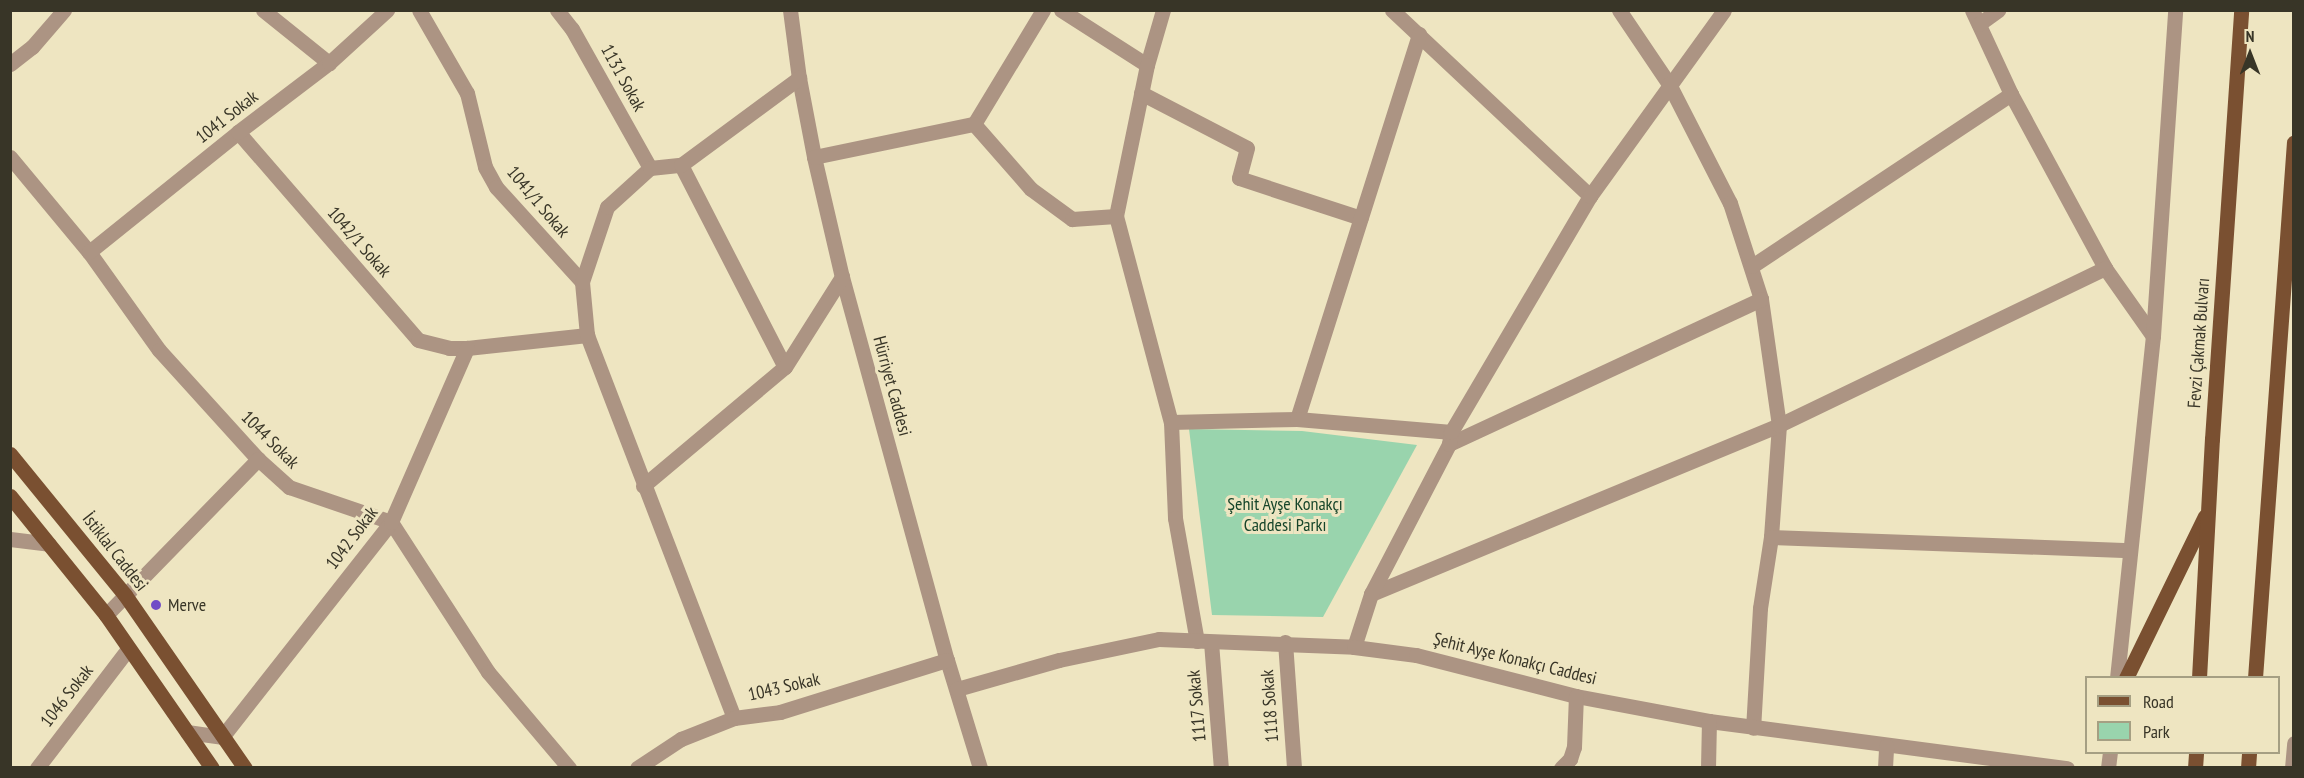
<!DOCTYPE html>
<html>
<head>
<meta charset="utf-8">
<style>
  body { margin:0 }
  #map { position:relative; width:2304px; height:778px; overflow:hidden; background:#eee5c1; font-family:"PT Sans Narrow",sans-serif }
  div>[style] { position:absolute }
  .green>* { inset:0; background:#99d4ad }
  .minor>* { height:15px; margin:-7.5px; padding:0 7.5px; transform-origin:7.5px; border-radius:7.5px; background:#ac9483 }
  .major>* { height:15px; margin:-7.5px; padding:0 7.5px; transform-origin:7.5px; border-radius:7.5px; background:#7a5031 }
  .dots>* { width:16px; height:16px; translate:-50% -50%; box-sizing:border-box; border:3px solid #eee5c1; border-radius:50% }
  span { translate:-50% -50%; white-space:nowrap; text-align:center; line-height:1.15; -webkit-text-stroke:6px #eee5c1; paint-order:stroke }
  .street-label { font-size:18px; color:#383527 }
  .park-label { font-size:18px; color:#16452a }
  .poi-label { font-size:18px; color:#383527 }
  .left { translate:0 -50%; text-align:left }
  .frame { position:absolute; inset:0; border:12px solid #383527; pointer-events:none }
  .legend { position:absolute; left:2085px; top:676px; width:195px; height:78px; box-sizing:border-box; background:#eee5c1; border:2px solid #a59f83; margin:0; padding:8px 10px; list-style:none; font-size:18px; color:#383527 }
  .legend li { display:flex; align-items:center; gap:12px; height:30px }
  .legend b { width:30px; border:2px solid #a59f83 }
  .north { position:absolute; left:2220px; top:24px; width:60px; height:60px; -webkit-text-stroke:4px #eee5c1; paint-order:stroke; rotate:0deg; font-size:16px; font-weight:700; line-height:24px; text-align:center; color:#383527 }
  .north::after { content:''; display:block; margin:auto; width:21px; height:27px; background:#383527; clip-path:polygon(50% 0,100% 100%,50% 72%,0 100%) }
</style>
</head>
<body>
<div id="map">
  <div class="green">
    <div style="clip-path:polygon(1189px 429px,1302px 431px,1417px 445px,1323px 617px,1212px 615px)"></div>
  </div>
  <div class="minor">
    <div style="left:263px;top:10px;width:85px;rotate:38.8deg"></div>
    <div style="left:419px;top:10px;width:96px;rotate:60deg"></div>
    <div style="left:467px;top:93px;width:76px;rotate:76.3deg"></div>
    <div style="left:485px;top:167px;width:23px;rotate:61deg"></div>
    <div style="left:496px;top:187px;width:128px;rotate:47.8deg"></div>
    <div style="left:557px;top:10px;width:24px;rotate:52deg"></div>
    <div style="left:572px;top:29px;width:159px;rotate:60.7deg"></div>
    <div style="left:790px;top:10px;width:69px;rotate:82.5deg"></div>
    <div style="left:799px;top:78px;width:80px;rotate:79.2deg"></div>
    <div style="left:814px;top:157px;width:123px;rotate:76.9deg"></div>
    <div style="left:842px;top:277px;width:397px;rotate:74.7deg"></div>
    <div style="left:947px;top:660px;width:113px;rotate:73deg"></div>
    <div style="left:1043px;top:10px;width:133px;rotate:121.2deg"></div>
    <div style="left:974px;top:124px;width:86px;rotate:48.8deg"></div>
    <div style="left:1031px;top:189px;width:51px;rotate:36.2deg"></div>
    <div style="left:1072px;top:219px;width:44px;rotate:-3.9deg"></div>
    <div style="left:1061px;top:10px;width:102px;rotate:32.6deg"></div>
    <div style="left:1163px;top:10px;width:57px;rotate:106.2deg"></div>
    <div style="left:1147px;top:65px;width:154px;rotate:101.6deg"></div>
    <div style="left:1116px;top:216px;width:213px;rotate:75.1deg"></div>
    <div style="left:1171px;top:422px;width:96px;rotate:87.6deg"></div>
    <div style="left:1175px;top:518px;width:125px;rotate:79.9deg"></div>
    <div style="left:1392px;top:10px;width:272px;rotate:43.2deg"></div>
    <div style="left:1619px;top:10px;width:89px;rotate:56deg"></div>
    <div style="left:1669px;top:84px;width:134px;rotate:62.9deg"></div>
    <div style="left:1730px;top:203px;width:101px;rotate:72.1deg"></div>
    <div style="left:1761px;top:299px;width:127px;rotate:81.9deg"></div>
    <div style="left:1779px;top:425px;width:112px;rotate:94.1deg"></div>
    <div style="left:1771px;top:537px;width:72px;rotate:98.8deg"></div>
    <div style="left:1760px;top:608px;width:120px;rotate:93.3deg"></div>
    <div style="left:1972px;top:10px;width:93px;rotate:65.1deg"></div>
    <div style="left:2011px;top:94px;width:198px;rotate:61.6deg"></div>
    <div style="left:2105px;top:268px;width:83px;rotate:54.8deg"></div>
    <div style="left:1979px;top:24px;width:24px;rotate:-36deg"></div>
    <div style="left:10px;top:64px;width:28px;rotate:-38deg"></div>
    <div style="left:32px;top:47px;width:49px;rotate:-49.1deg"></div>
    <div style="left:1141px;top:93px;width:119px;rotate:27.4deg"></div>
    <div style="left:1247px;top:148px;width:31px;rotate:105deg"></div>
    <div style="left:1239px;top:178px;width:128px;rotate:18.2deg"></div>
    <div style="left:238px;top:132px;width:275px;rotate:49.1deg"></div>
    <div style="left:418px;top:340px;width:32px;rotate:14deg"></div>
    <div style="left:449px;top:348px;width:18px"></div>
    <div style="left:467px;top:348px;width:121px;rotate:-6.2deg"></div>
    <div style="left:10px;top:157px;width:124px;rotate:50.3deg"></div>
    <div style="left:89px;top:252px;width:120px;rotate:54.5deg"></div>
    <div style="left:159px;top:350px;width:147px;rotate:47.8deg"></div>
    <div style="left:258px;top:459px;width:42px;rotate:42.1deg"></div>
    <div style="left:289px;top:487px;width:108px;rotate:18.9deg"></div>
    <div style="left:391px;top:522px;width:179px;rotate:57.1deg"></div>
    <div style="left:488px;top:672px;width:126px;rotate:49.8deg"></div>
    <div style="left:814px;top:157px;width:163px;rotate:-11.7deg"></div>
    <div style="left:681px;top:165px;width:227px;rotate:62.8deg"></div>
    <div style="left:89px;top:252px;width:191px;rotate:-38.8deg"></div>
    <div style="left:238px;top:132px;width:114px;rotate:-37.2deg"></div>
    <div style="left:329px;top:63px;width:79px;rotate:-42.4deg"></div>
    <div style="left:1752px;top:266px;width:311px;rotate:-33.6deg"></div>
    <div style="left:1297px;top:419px;width:404px;rotate:-72.4deg"></div>
    <div style="left:1171px;top:422px;width:126px;rotate:-1.4deg"></div>
    <div style="left:1297px;top:419px;width:155px;rotate:4.8deg"></div>
    <div style="left:1449px;top:444px;width:344px;rotate:-24.9deg"></div>
    <div style="left:643px;top:486px;width:185px;rotate:-40deg"></div>
    <div style="left:785px;top:367px;width:107px;rotate:-57.7deg"></div>
    <div style="left:1771px;top:537px;width:359px;rotate:2.1deg"></div>
    <div style="left:10px;top:539px;width:39px;rotate:7deg"></div>
    <div style="left:1371px;top:594px;width:442px;rotate:-22.5deg"></div>
    <div style="left:1779px;top:425px;width:362px;rotate:-25.7deg"></div>
    <div style="left:106px;top:615px;width:218px;rotate:-45.7deg"></div>
    <div style="left:1211px;top:642px;width:126px;rotate:85.5deg"></div>
    <div style="left:1285px;top:642px;width:126px;rotate:85.9deg"></div>
    <div style="left:1354px;top:647px;width:56px;rotate:-72.2deg"></div>
    <div style="left:1371px;top:594px;width:169px;rotate:-62.5deg"></div>
    <div style="left:1449px;top:444px;width:12px;rotate:-81deg"></div>
    <div style="left:1451px;top:432px;width:274px;rotate:-59.5deg"></div>
    <div style="left:1590px;top:196px;width:229px;rotate:-54.2deg"></div>
    <div style="left:2117px;top:678px;width:344px;rotate:-84deg"></div>
    <div style="left:2153px;top:336px;width:327px;rotate:-86.1deg"></div>
    <div style="left:957px;top:689px;width:106px;rotate:-15.9deg"></div>
    <div style="left:1059px;top:660px;width:102px;rotate:-11.9deg"></div>
    <div style="left:1159px;top:639px;width:195px;rotate:2.3deg"></div>
    <div style="left:1354px;top:647px;width:63px;rotate:7.4deg"></div>
    <div style="left:1416px;top:655px;width:165px;rotate:14.4deg"></div>
    <div style="left:1576px;top:696px;width:135px;rotate:10.6deg"></div>
    <div style="left:1709px;top:721px;width:361px;rotate:7.5deg"></div>
    <div style="left:734px;top:718px;width:410px;rotate:-111deg"></div>
    <div style="left:587px;top:335px;width:53px;rotate:-95.4deg"></div>
    <div style="left:582px;top:282px;width:79px;rotate:-71.6deg"></div>
    <div style="left:607px;top:207px;width:58px;rotate:-42.2deg"></div>
    <div style="left:650px;top:168px;width:31px;rotate:-6deg"></div>
    <div style="left:681px;top:165px;width:147px;rotate:-36.4deg"></div>
    <div style="left:187px;top:732px;width:35px;rotate:8deg"></div>
    <div style="left:222px;top:737px;width:273px;rotate:-51.8deg"></div>
    <div style="left:391px;top:522px;width:190px;rotate:-66.4deg"></div>
    <div style="left:37px;top:768px;width:150px;rotate:-52.6deg"></div>
    <div style="left:637px;top:768px;width:53px;rotate:-33.4deg"></div>
    <div style="left:681px;top:739px;width:57px;rotate:-21.6deg"></div>
    <div style="left:734px;top:718px;width:46px;rotate:-7.4deg"></div>
    <div style="left:780px;top:712px;width:175px;rotate:-17.3deg"></div>
    <div style="left:1561px;top:768px;width:13px;rotate:-45deg"></div>
    <div style="left:1570px;top:759px;width:13px;rotate:-72deg"></div>
    <div style="left:1574px;top:747px;width:51px;rotate:-87.8deg"></div>
    <div style="left:1708px;top:768px;width:47px;rotate:-88.8deg"></div>
    <div style="left:1885px;top:768px;width:22px;rotate:-87deg"></div>
    <div style="left:2108px;top:768px;width:16px;rotate:-83deg"></div>
    <div style="left:2292px;top:768px;width:25px;rotate:-85deg"></div>
  </div>
  <div class="major">
    <div style="left:10px;top:454px;width:182px;rotate:50.8deg"></div>
    <div style="left:125px;top:595px;width:211px;rotate:55.3deg"></div>
    <div style="left:10px;top:496px;width:153px;rotate:51.1deg"></div>
    <div style="left:106px;top:615px;width:186px;rotate:55.3deg"></div>
    <div style="left:2126px;top:678px;width:180px;rotate:-64deg"></div>
    <div style="left:2199px;top:678px;width:239px;rotate:-86.9deg"></div>
    <div style="left:2212px;top:439px;width:430px;rotate:-86.1deg"></div>
    <div style="left:2255px;top:678px;width:537px;rotate:-85.84deg"></div>
    <div style="left:2195px;top:768px;width:16px;rotate:-86deg"></div>
    <div style="left:2248px;top:768px;width:16px;rotate:-86deg"></div>
  </div>
  <div class="dots">
    <div style="left:156px;top:605px;background:#714dc6"></div>
  </div>
  <div class="street-label">
    <span style="left:623px;top:78px;rotate:61deg">1131 Sokak</span>
    <span style="left:227px;top:117px;rotate:-38deg">1041 Sokak</span>
    <span style="left:538px;top:202px;rotate:50deg">1041/1 Sokak</span>
    <span style="left:359px;top:242px;rotate:49deg">1042/1 Sokak</span>
    <span style="left:2199px;top:343px;rotate:-86deg">Fevzi Çakmak Bulvarı</span>
    <span style="left:892px;top:386px;rotate:75deg">Hürriyet Caddesi</span>
    <span style="left:270px;top:440px;rotate:45deg">1044 Sokak</span>
    <span style="left:352px;top:538px;rotate:-53deg">1042 Sokak</span>
    <span style="left:115px;top:552px;rotate:52deg">İstiklal Caddesi</span>
    <span style="left:1515px;top:659px;rotate:14deg">Şehit Ayşe Konakçı Caddesi</span>
    <span style="left:784px;top:687px;rotate:-13deg">1043 Sokak</span>
    <span style="left:67px;top:696px;rotate:-52deg">1046 Sokak</span>
    <span style="left:1197px;top:706px;rotate:-95deg">1117 Sokak</span>
    <span style="left:1270px;top:706px;rotate:-94deg">1118 Sokak</span>
  </div>
  <div class="park-label">
    <span style="left:1285px;top:515px">Şehit Ayşe Konakçı<br>Caddesi Parkı</span>
  </div>
  <div class="poi-label">
    <span class="left" style="left:168px;top:605px">Merve</span>
  </div>
  <div class="frame"></div>
  <ul class="legend">
  <li><b style="height:8px;background:#7a5031"></b>Road</li>
  <li><b style="height:16px;background:#99d4ad"></b>Park</li>
  </ul>
  <div class="north">N</div>
</div>
</body>
</html>
